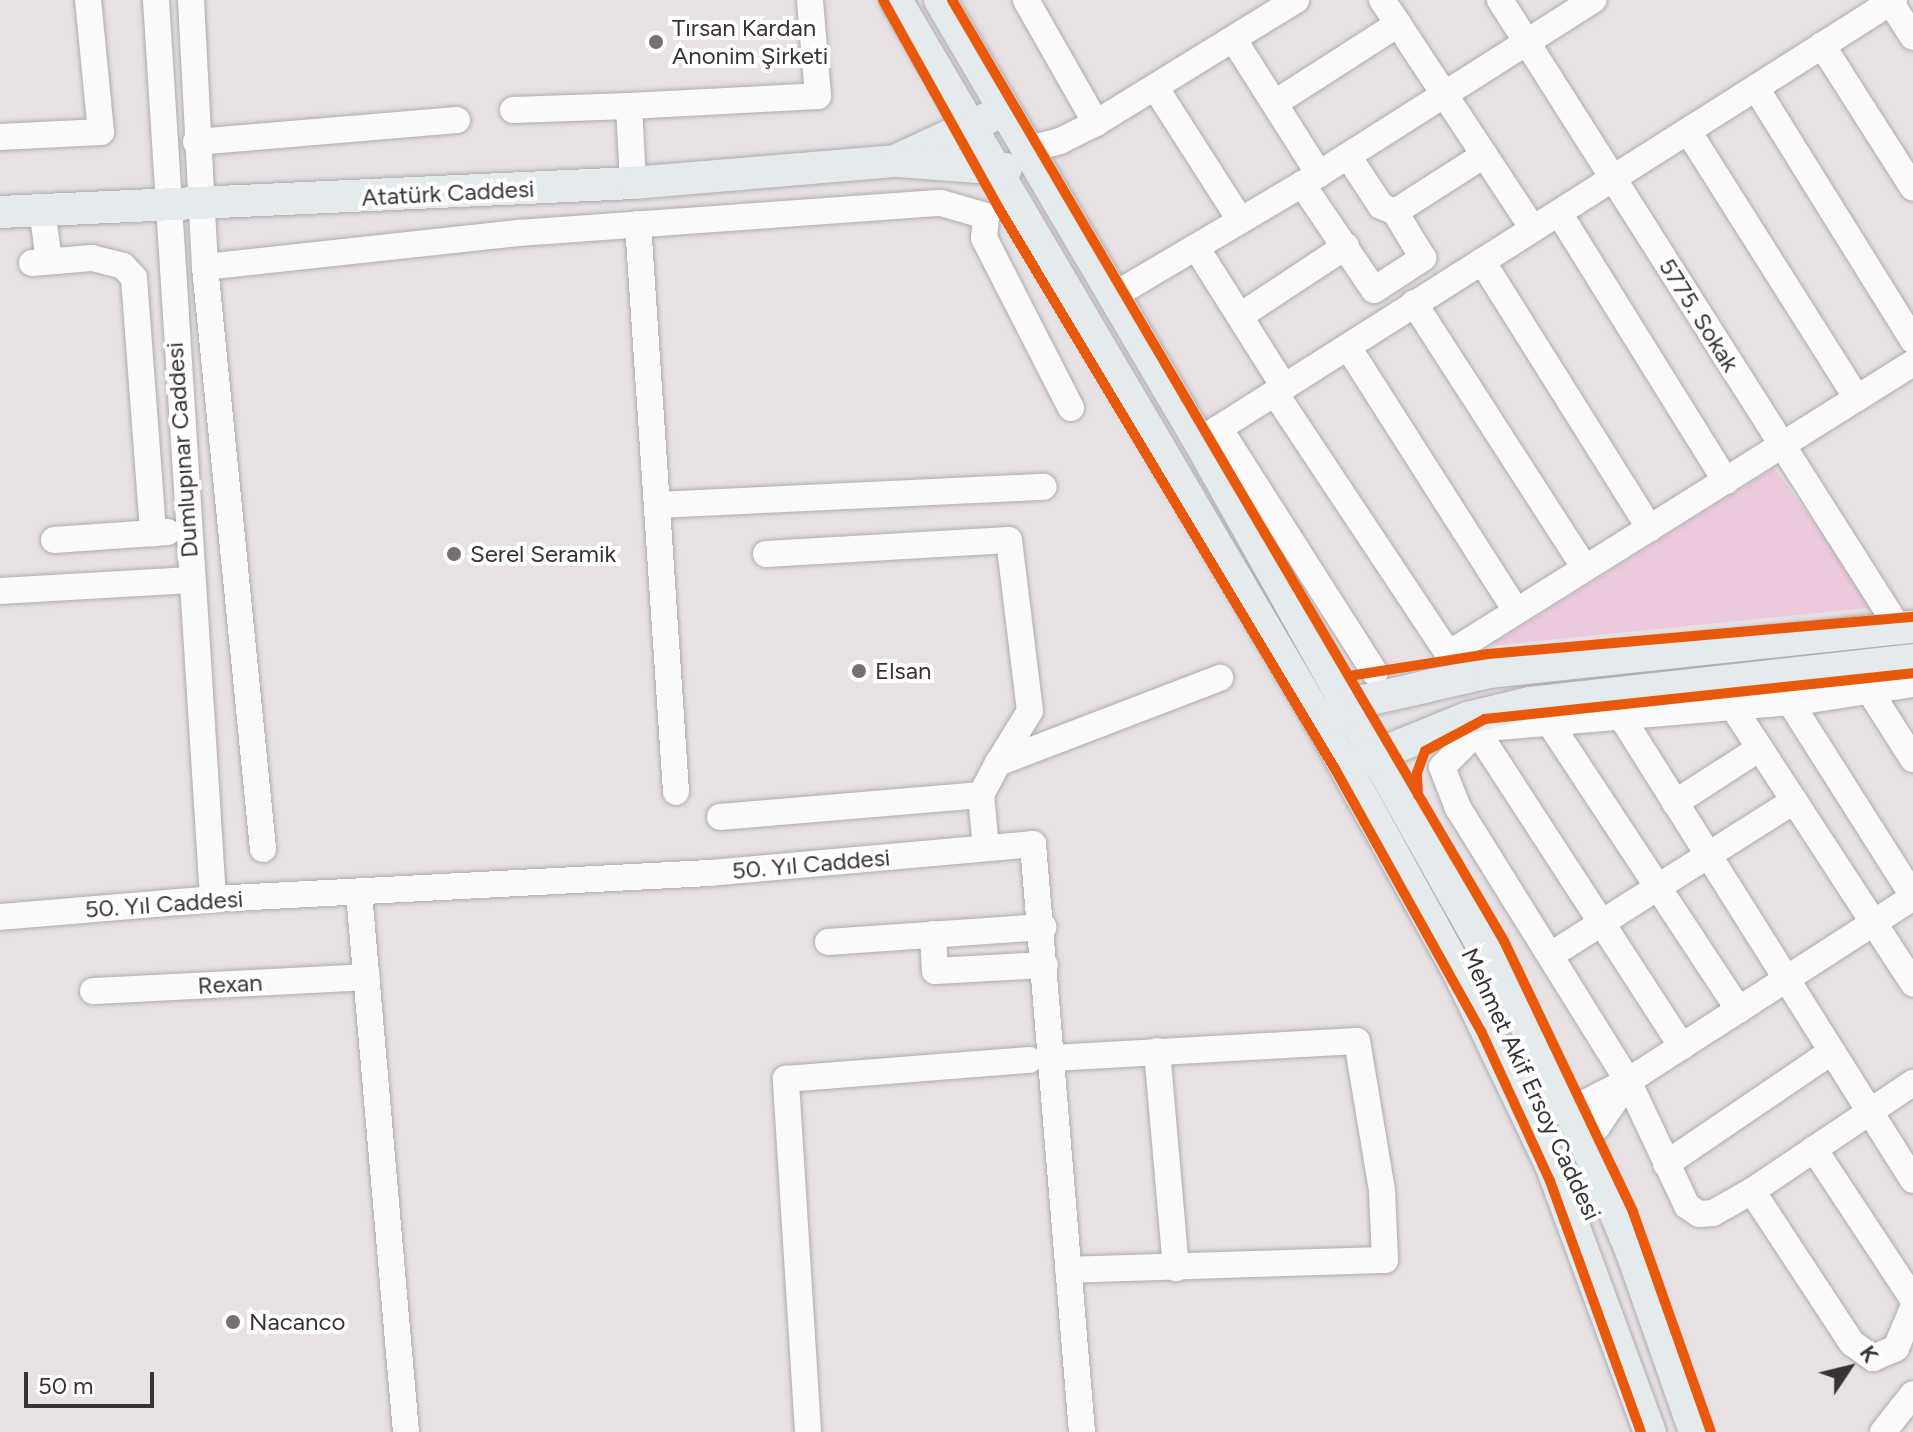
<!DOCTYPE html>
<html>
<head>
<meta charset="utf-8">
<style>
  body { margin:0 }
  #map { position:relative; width:1913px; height:1432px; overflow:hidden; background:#e7e1e4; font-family:Figtree,sans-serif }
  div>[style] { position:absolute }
  .green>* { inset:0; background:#ecc9dc }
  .roads { filter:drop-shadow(0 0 2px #afabad) drop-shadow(0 0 2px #afabad) }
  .minor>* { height:26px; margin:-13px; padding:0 13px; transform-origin:13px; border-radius:13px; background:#fbfafb }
  .major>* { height:32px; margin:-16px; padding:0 16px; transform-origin:16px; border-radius:16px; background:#e5eaed }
  .cycleway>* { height:10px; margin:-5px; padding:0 5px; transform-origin:5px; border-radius:5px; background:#e8590c }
  .dots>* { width:22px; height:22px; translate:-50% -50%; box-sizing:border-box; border:4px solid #fff; border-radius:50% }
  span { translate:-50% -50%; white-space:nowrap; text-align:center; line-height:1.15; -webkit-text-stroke:8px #fff; paint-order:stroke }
  .poi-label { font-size:24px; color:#373335 }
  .left { translate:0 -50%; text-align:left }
  .street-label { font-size:24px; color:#373335 }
  .north { position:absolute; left:1809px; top:1328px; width:80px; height:80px; -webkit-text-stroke:6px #fff; paint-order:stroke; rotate:55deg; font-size:22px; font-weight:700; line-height:32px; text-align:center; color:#373335 }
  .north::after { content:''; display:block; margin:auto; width:28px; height:36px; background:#373335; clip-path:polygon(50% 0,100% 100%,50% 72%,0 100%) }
  .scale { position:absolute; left:24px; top:1372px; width:130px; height:36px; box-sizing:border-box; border:4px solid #373335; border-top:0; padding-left:10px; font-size:24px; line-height:28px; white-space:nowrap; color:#373335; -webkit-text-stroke:6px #fff; paint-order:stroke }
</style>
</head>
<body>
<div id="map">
  <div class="green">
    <div style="clip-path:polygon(1774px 468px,1876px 607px,1490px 646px)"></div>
  </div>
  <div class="roads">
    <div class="minor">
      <div style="left:156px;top:0;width:901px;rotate:86.37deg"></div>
      <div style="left:191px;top:0;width:267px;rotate:87deg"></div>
      <div style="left:1026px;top:0;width:142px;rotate:60.4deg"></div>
      <div style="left:1382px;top:0;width:29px;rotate:56deg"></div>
      <div style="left:1500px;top:0;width:745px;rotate:57.61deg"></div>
      <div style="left:1889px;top:0;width:44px;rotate:57deg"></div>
      <div style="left:1234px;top:40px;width:159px;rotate:57.6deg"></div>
      <div style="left:1822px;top:45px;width:169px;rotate:57.5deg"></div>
      <div style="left:1155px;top:87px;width:158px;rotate:57.4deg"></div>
      <div style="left:1756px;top:88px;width:297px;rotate:58.1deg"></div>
      <div style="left:1275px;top:103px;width:146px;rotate:-32.7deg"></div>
      <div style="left:1398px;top:24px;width:245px;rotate:56.6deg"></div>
      <div style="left:629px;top:106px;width:189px;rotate:-3deg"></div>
      <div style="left:818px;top:96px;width:96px;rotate:-94.8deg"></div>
      <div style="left:513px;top:110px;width:116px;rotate:-2deg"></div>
      <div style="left:629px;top:106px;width:77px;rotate:87deg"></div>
      <div style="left:1688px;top:131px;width:316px;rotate:57.7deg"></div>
      <div style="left:0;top:137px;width:101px;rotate:-2.8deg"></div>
      <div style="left:101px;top:132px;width:133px;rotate:-95.6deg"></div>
      <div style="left:196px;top:142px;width:262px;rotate:-4.8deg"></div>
      <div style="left:1028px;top:149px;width:33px;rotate:-14deg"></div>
      <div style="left:1060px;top:141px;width:40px;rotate:-26.6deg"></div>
      <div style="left:1096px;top:123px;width:235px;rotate:-31.6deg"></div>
      <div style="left:1302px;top:184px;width:128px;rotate:55.8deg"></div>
      <div style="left:1374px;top:290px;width:59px;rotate:-33.1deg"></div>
      <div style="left:1423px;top:258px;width:54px;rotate:-121.3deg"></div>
      <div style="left:1395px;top:212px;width:15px;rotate:-157deg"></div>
      <div style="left:1381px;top:206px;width:60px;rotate:-123.4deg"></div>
      <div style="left:42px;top:209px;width:52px;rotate:82.3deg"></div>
      <div style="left:1395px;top:212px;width:106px;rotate:-32.6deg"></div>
      <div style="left:1559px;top:213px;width:316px;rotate:58.1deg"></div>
      <div style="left:638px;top:224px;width:569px;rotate:86.17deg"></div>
      <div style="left:1196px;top:247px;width:165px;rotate:57.8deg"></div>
      <div style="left:1482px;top:261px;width:316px;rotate:57.9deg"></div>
      <div style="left:32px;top:263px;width:60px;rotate:-4.8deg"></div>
      <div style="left:92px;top:258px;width:32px;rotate:14deg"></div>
      <div style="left:123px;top:266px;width:16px;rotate:47deg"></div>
      <div style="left:134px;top:278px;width:256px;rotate:85.7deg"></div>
      <div style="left:1113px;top:296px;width:239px;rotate:-30.6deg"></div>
      <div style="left:1319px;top:174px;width:325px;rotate:-32.4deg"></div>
      <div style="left:1414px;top:303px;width:315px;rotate:57.2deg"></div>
      <div style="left:1240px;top:316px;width:127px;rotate:-33.4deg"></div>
      <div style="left:1348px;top:347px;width:313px;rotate:57.5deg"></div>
      <div style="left:1275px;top:393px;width:309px;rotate:56.4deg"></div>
      <div style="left:1446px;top:650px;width:12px;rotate:-9deg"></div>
      <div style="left:1458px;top:648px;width:537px;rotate:-32.06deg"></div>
      <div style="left:1219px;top:428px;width:290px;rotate:57.5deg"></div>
      <div style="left:1199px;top:441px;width:823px;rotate:-32.4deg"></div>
      <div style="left:657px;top:505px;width:387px;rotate:-2.7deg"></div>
      <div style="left:54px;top:540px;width:114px;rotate:-4deg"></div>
      <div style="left:766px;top:554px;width:243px;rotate:-3.3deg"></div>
      <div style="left:1009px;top:540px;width:172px;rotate:83deg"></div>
      <div style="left:1030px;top:711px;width:61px;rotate:121.6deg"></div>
      <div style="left:0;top:591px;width:191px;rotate:-3.3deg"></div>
      <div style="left:1913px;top:684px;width:111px;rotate:171.2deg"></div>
      <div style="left:1803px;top:701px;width:315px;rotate:175.1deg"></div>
      <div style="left:1489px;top:728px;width:23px;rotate:149deg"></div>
      <div style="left:1469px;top:740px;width:38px;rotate:135deg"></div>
      <div style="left:1442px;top:767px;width:44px;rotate:68.7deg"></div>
      <div style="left:1458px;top:808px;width:322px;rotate:58.1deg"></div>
      <div style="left:1628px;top:1081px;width:138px;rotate:64.7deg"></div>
      <div style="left:1687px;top:1206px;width:14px;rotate:34deg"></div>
      <div style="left:1699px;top:1214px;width:14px;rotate:-4deg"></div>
      <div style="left:1713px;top:1213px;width:45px;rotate:-29.4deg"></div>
      <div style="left:1752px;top:1191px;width:182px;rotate:56.7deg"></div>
      <div style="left:1852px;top:1343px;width:26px;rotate:36deg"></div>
      <div style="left:1873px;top:1358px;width:25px;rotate:-23deg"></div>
      <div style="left:1896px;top:1348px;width:43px;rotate:-67deg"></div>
      <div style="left:1869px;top:690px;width:82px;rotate:57.5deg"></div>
      <div style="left:1790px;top:702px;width:230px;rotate:57.6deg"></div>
      <div style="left:1733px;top:707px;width:330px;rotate:56.9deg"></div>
      <div style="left:1621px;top:716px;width:548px;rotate:57.82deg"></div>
      <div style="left:1549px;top:722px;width:345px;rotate:56.6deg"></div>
      <div style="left:1479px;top:734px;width:373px;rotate:57deg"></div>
      <div style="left:981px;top:795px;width:53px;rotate:84.6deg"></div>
      <div style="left:1675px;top:803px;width:101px;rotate:-32.9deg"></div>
      <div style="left:720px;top:817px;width:262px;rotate:-4.8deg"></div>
      <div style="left:981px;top:795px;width:36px;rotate:-62deg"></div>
      <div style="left:998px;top:763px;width:238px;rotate:-21deg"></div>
      <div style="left:263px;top:849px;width:585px;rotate:-95.69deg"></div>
      <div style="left:205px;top:267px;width:316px;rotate:-6.2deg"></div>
      <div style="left:519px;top:233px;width:423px;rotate:-4.1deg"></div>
      <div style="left:941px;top:203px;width:47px;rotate:16.1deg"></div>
      <div style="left:986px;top:216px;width:22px;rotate:95deg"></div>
      <div style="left:984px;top:238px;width:191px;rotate:62.9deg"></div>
      <div style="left:359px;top:893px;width:541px;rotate:85.02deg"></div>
      <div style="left:0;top:917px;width:214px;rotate:-4.8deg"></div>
      <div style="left:213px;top:899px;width:498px;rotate:-3deg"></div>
      <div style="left:710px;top:873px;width:324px;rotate:-5.1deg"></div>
      <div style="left:1033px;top:844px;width:590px;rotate:85.24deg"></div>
      <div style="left:933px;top:934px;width:37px;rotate:87deg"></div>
      <div style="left:935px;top:971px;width:110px;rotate:-3.1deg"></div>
      <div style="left:828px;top:942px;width:216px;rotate:-4deg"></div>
      <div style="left:1551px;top:955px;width:288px;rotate:-32.4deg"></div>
      <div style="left:93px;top:991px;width:274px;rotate:-2.9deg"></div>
      <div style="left:1157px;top:1051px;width:218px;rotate:85deg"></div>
      <div style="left:1053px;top:1058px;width:304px;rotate:-3.2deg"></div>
      <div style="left:1357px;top:1041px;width:152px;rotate:80.5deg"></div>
      <div style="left:1382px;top:1191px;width:69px;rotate:87.5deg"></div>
      <div style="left:1385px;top:1260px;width:317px;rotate:178.2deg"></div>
      <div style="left:1569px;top:1111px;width:66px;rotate:-27deg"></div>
      <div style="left:1628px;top:1081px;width:339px;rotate:-32.8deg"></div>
      <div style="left:1583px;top:1137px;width:17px;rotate:-36deg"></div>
      <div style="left:1597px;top:1127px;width:52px;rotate:-56deg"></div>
      <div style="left:1814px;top:1149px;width:180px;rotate:56.6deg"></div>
      <div style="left:1666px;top:1164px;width:199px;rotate:-34.2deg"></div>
      <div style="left:1752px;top:1191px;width:194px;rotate:-33.9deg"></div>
      <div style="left:808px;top:1432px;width:354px;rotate:-93.6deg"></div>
      <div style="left:786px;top:1079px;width:244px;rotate:-4.5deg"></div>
      <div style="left:1883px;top:1432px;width:48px;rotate:-51.7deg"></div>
    </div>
    <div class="major">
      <div style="left:896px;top:0;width:839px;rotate:59.55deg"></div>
      <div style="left:1321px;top:723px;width:286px;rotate:61.1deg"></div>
      <div style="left:1459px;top:973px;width:213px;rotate:64.4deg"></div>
      <div style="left:1551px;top:1165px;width:285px;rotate:69.7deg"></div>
      <div style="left:940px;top:0;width:511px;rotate:59.57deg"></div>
      <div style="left:1199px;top:441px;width:635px;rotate:60.69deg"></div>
      <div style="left:1510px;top:995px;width:160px;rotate:62.8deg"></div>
      <div style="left:1583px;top:1137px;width:123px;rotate:67deg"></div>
      <div style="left:1631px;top:1250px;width:193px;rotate:70.6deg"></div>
      <div style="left:899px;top:159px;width:98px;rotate:-24.7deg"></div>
      <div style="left:0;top:212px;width:634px;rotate:-2.62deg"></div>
      <div style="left:633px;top:183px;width:265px;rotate:-4.8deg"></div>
      <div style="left:897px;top:161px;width:109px;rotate:4.2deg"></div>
      <div style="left:1334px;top:715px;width:32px;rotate:-26deg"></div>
      <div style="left:1363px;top:701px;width:130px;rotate:-12.9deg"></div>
      <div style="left:1490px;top:672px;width:425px;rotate:-6.1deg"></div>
      <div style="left:1357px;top:763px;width:119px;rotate:-22.2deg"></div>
      <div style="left:1467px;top:718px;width:65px;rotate:-13.4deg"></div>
      <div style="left:1530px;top:703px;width:385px;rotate:-6.4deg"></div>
    </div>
  </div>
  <div class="cycleway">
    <div style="left:883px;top:0;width:237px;rotate:60.9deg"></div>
    <div style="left:998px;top:207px;width:655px;rotate:59.05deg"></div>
    <div style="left:1335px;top:769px;width:300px;rotate:60.9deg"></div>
    <div style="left:1481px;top:1031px;width:165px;rotate:65.3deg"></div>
    <div style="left:1550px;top:1181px;width:267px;rotate:70.1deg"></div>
    <div style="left:952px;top:0;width:1091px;rotate:59.6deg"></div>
    <div style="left:1504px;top:941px;width:300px;rotate:64.5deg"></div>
    <div style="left:1633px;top:1212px;width:233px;rotate:70.5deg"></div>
    <div style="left:1349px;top:676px;width:141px;rotate:-9deg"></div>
    <div style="left:1488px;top:654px;width:427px;rotate:-5deg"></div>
    <div style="left:1418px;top:795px;width:22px;rotate:-93deg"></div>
    <div style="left:1417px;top:773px;width:23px;rotate:-70deg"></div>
    <div style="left:1425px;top:751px;width:68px;rotate:-28.1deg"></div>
    <div style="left:1485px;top:719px;width:430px;rotate:-6.1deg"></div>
  </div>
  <div class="dots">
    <div style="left:656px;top:42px;background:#757072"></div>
    <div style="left:454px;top:554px;background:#757072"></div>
    <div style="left:859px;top:671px;background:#757072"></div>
    <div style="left:233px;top:1322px;background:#757072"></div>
  </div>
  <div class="poi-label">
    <span class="left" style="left:672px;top:42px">Tırsan Kardan<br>Anonim Şirketi</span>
    <span class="left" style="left:470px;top:554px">Serel Seramik</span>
    <span class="left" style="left:875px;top:671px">Elsan</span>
    <span class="left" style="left:249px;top:1322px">Nacanco</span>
  </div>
  <div class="street-label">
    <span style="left:448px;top:193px;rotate:-3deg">Atatürk Caddesi</span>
    <span style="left:1699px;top:315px;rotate:58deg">5775. Sokak</span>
    <span style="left:182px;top:450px;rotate:-94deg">Dumlupınar Caddesi</span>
    <span style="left:811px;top:864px;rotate:-5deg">50. Yıl Caddesi</span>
    <span style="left:164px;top:904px;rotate:-4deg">50. Yıl Caddesi</span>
    <span style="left:230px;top:984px;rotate:-3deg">Rexan</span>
    <span style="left:1531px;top:1084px;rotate:65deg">Mehmet Akif Ersoy Caddesi</span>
  </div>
  <div class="north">K</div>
  <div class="scale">50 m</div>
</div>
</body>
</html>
